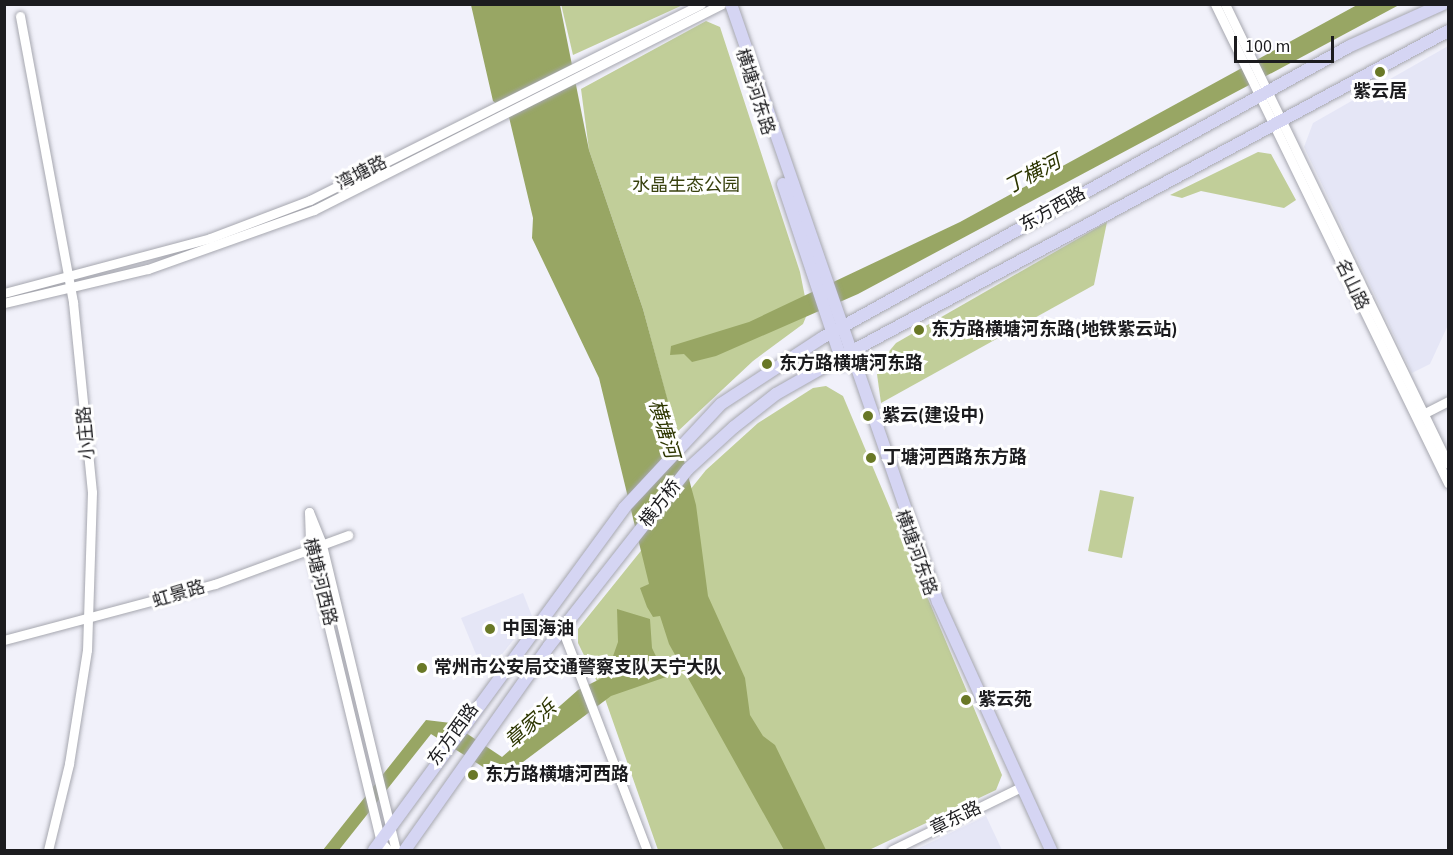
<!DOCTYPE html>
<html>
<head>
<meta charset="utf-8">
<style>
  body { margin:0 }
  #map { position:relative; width:1453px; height:855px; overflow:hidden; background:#f1f1fa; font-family:"Source Sans 3","Noto Sans SC",sans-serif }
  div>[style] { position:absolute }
  .built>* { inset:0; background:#e5e6f6 }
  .green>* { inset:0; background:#c1ce99 }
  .water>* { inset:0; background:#98a664 }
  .roads { filter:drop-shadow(0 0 2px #a6a7af) drop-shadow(0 0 2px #a6a7af) }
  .minor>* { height:9px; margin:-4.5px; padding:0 4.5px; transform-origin:4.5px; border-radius:4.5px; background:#fff }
  .major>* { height:12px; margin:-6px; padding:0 6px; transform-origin:6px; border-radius:6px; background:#d5d5f3 }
  .dots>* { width:16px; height:16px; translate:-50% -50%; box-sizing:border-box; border:3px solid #fff; border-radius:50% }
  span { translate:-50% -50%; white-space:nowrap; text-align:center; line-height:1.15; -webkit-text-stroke:6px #fff; paint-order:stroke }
  .street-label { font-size:18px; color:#1c1c1f }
  .poi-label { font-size:18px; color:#1c1c1f; font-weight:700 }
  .left { translate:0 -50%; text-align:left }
  .park-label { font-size:18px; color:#38410e }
  .water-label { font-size:20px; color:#2d3601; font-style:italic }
  .frame { position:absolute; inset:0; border:6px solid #1c1c1f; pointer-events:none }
  .scale { position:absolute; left:1234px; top:36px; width:100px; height:27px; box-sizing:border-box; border:3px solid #1c1c1f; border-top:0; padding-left:8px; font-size:18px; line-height:21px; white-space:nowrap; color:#1c1c1f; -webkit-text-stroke:4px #fff; paint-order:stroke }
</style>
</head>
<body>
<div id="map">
  <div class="built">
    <div style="clip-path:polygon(1448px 46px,1448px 325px,1430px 364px,1412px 373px,1304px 147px,1313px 123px)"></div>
    <div style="clip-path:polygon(523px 593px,532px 616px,485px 676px,461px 618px)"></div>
    <div style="clip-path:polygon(986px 816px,1002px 850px,915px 850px)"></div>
  </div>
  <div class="green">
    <div style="clip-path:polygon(561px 4px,683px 5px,573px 55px)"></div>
    <div style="clip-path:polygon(706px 21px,720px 27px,800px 272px,808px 312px,803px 324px,753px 361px,676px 433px,643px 309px,589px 150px,581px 89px)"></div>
    <div style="clip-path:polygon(1258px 152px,1271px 154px,1296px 200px,1284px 208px,1201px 191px,1182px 198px,1170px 195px)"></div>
    <div style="clip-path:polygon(1107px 222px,1094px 285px,881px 403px,876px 367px,896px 343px)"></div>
    <div style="clip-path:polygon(826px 386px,843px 396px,1002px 775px,996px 790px,869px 850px,658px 850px,604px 696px,578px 643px,578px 629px,706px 470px,758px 423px,813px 388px)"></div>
    <div style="clip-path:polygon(1100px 490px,1134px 497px,1122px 558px,1088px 551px)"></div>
  </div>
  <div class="water">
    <div style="clip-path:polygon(471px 5px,560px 5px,589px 150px,643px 309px,696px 505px,708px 596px,745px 678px,750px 715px,763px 736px,775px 745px,826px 850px,784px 850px,669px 644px,660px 616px,653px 617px,647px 607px,640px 588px,649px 584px,599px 378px,532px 238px,533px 218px,508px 113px,493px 101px)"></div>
    <div style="clip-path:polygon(1357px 5px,1399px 5px,858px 294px,716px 356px,692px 362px,684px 354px,670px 355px,671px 346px,749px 322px,960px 222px)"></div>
    <div style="clip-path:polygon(617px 609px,650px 619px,652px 648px,666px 677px,611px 696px,507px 774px,491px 772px,431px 734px,339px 850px,323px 850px,426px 720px,451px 723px,502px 757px,578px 690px,606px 676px,618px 642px)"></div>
  </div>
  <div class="roads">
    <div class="minor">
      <div style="left:1215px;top:4px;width:533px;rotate:64.06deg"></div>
      <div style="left:1225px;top:4px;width:511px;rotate:64.14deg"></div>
      <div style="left:20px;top:16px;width:291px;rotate:79.5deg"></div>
      <div style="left:73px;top:302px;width:191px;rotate:84.3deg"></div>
      <div style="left:92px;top:492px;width:158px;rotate:91.8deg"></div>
      <div style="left:87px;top:650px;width:115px;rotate:99deg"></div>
      <div style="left:69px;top:764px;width:89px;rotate:103.7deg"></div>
      <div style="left:4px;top:293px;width:213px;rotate:-14.9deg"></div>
      <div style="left:210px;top:238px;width:107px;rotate:-20.8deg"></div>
      <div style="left:310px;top:200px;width:437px;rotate:-26.6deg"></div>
      <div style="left:4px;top:303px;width:148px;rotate:-13.3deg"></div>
      <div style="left:148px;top:269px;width:176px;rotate:-19.6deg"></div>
      <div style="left:314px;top:210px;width:456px;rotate:-26.8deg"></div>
      <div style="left:1419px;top:416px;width:33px;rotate:-27deg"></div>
      <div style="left:309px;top:512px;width:35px;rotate:68deg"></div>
      <div style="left:322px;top:545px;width:314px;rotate:76.4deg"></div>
      <div style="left:309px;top:512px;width:37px;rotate:88deg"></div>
      <div style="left:310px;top:549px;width:301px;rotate:76.4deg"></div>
      <div style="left:381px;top:842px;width:11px;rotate:49deg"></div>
      <div style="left:562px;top:629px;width:237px;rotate:69deg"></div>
      <div style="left:4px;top:640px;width:218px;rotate:-14.9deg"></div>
      <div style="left:215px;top:584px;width:142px;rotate:-20.2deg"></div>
      <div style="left:892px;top:850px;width:144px;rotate:-26deg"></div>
    </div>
    <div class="major">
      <div style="left:731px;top:4px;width:633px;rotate:70.91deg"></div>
      <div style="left:938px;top:602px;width:273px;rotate:65.5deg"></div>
      <div style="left:783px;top:184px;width:190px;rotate:71.6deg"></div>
      <div style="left:374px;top:850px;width:424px;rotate:-53.8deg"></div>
      <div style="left:624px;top:508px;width:142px;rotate:-47deg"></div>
      <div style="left:721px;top:404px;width:121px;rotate:-33.2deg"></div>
      <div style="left:822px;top:338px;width:603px;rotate:-28.94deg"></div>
      <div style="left:1350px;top:46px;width:102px;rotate:-24.3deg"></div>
      <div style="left:405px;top:850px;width:250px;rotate:-54.8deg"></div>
      <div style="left:549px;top:646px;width:225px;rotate:-51.9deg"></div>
      <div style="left:688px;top:469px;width:62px;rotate:-42.4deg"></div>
      <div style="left:734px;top:427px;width:53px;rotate:-38.2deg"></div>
      <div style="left:776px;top:394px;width:77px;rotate:-29.6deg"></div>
      <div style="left:843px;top:356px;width:687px;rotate:-28.24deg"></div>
    </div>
  </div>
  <div class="dots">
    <div style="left:1380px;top:72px;background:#697826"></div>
    <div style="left:919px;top:330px;background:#697826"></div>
    <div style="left:767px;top:364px;background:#697826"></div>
    <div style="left:868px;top:416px;background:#697826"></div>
    <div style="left:871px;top:458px;background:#697826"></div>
    <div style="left:490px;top:629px;background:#697826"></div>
    <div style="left:422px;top:668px;background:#697826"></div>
    <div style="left:966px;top:700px;background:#697826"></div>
    <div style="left:473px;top:775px;background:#697826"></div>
  </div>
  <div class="street-label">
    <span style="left:754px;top:92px;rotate:72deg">横塘河东路</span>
    <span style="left:362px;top:174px;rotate:-27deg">湾塘路</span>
    <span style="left:1053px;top:210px;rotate:-29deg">东方西路</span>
    <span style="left:1351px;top:285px;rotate:64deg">名山路</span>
    <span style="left:87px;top:433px;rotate:-95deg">小庄路</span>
    <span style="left:661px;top:504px;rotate:-52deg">横方桥</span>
    <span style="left:915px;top:553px;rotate:70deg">横塘河东路</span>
    <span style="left:319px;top:582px;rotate:76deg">横塘河西路</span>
    <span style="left:179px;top:595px;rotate:-17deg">虹景路</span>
    <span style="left:454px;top:735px;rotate:-54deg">东方西路</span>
    <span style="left:956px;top:819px;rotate:-26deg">章东路</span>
  </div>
  <div class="poi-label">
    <span style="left:1380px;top:92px">紫云居</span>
    <span class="left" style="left:931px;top:330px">东方路横塘河东路(地铁紫云站)</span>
    <span class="left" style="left:779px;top:364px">东方路横塘河东路</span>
    <span class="left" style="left:882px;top:416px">紫云(建设中)</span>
    <span class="left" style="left:883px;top:458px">丁塘河西路东方路</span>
    <span class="left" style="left:502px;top:629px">中国海油</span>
    <span class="left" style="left:434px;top:668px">常州市公安局交通警察支队天宁大队</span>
    <span class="left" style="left:978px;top:700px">紫云苑</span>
    <span class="left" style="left:485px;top:775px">东方路横塘河西路</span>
  </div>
  <div class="park-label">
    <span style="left:686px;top:186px">水晶生态公园</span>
  </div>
  <div class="water-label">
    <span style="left:1033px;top:175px;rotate:-28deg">丁横河</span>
    <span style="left:663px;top:429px;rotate:73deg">横塘河</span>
    <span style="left:531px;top:725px;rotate:-41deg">章家浜</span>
  </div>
  <div class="frame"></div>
  <div class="scale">100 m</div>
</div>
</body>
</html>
